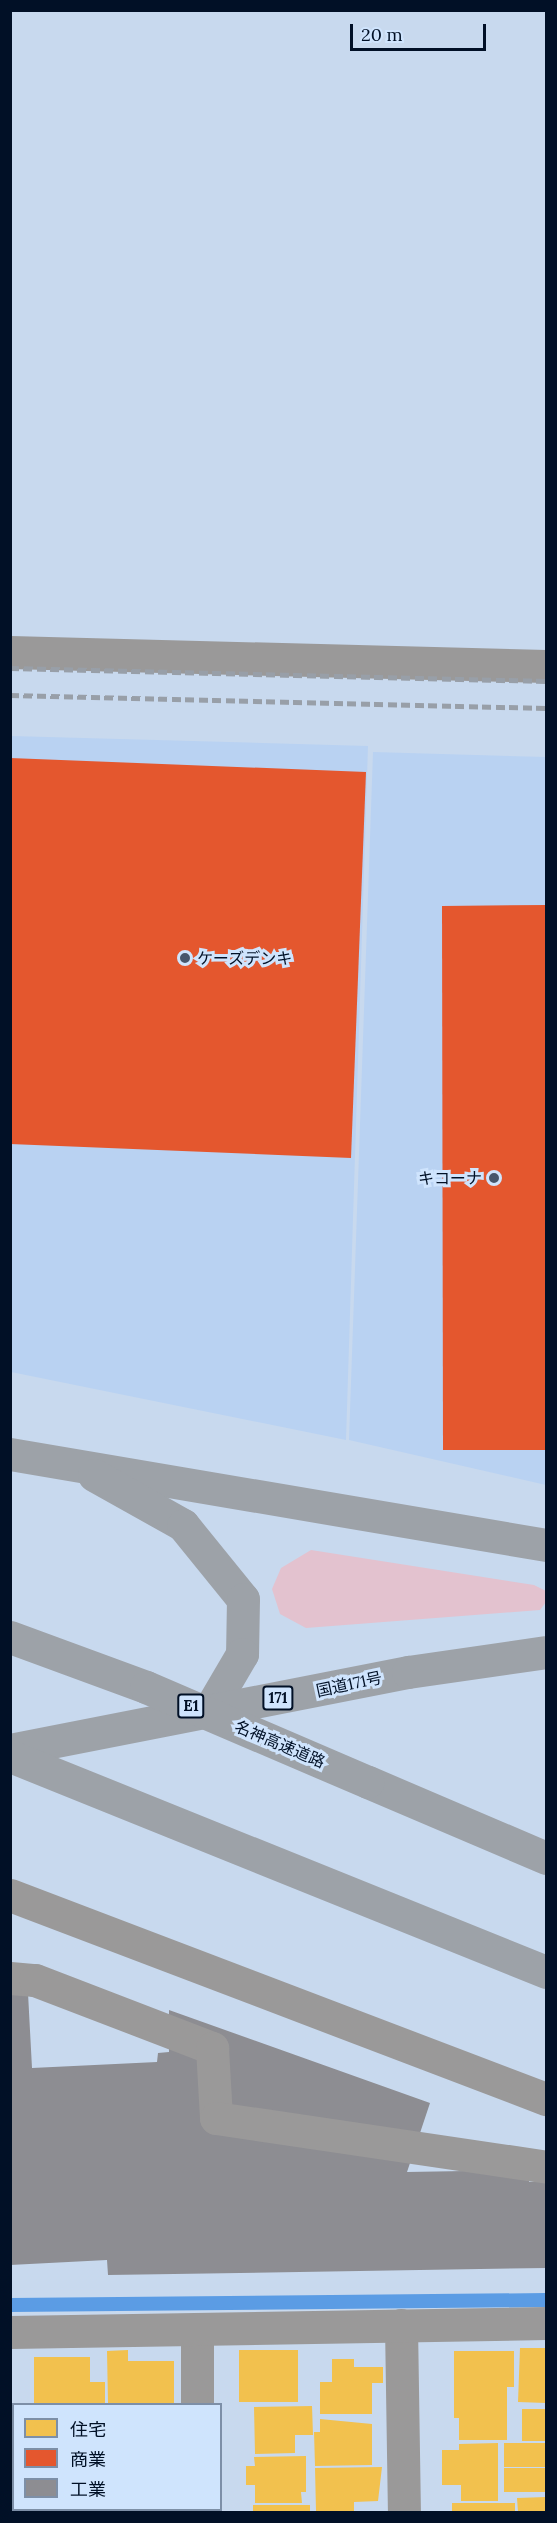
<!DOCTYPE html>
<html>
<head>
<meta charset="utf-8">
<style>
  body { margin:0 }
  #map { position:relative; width:557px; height:2523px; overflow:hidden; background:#c8d9ee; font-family:Lora,"Noto Sans JP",serif }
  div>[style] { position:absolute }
  .built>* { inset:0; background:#b9d2f2 }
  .green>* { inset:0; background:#e3c2cf }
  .homes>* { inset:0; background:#f2c14e }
  .shops>* { inset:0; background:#e4572e }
  .industry>* { inset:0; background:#8d8d92 }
  .stream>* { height:14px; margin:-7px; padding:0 7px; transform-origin:7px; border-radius:7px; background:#5b9ce4 }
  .minor>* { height:33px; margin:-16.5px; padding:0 16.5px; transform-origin:16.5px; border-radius:16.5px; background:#9a9999 }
  .highway>* { height:33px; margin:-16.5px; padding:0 16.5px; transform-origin:16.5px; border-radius:16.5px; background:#9da2a8 }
  .rail>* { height:4.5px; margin-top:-2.25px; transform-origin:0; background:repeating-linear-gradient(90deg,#989fa8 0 9px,transparent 0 13.5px) }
  .highway-bridge>* { height:33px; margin:-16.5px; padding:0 16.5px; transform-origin:16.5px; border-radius:16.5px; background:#9da2a8 }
  .dots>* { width:16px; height:16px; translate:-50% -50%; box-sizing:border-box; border:3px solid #cfe4fd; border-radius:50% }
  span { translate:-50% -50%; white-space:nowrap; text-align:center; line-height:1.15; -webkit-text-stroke:6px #cfe4fd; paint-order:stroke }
  .shield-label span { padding:2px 4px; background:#cfe4fd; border:2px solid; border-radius:4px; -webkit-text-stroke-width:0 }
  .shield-label { font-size:15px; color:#011026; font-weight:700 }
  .poi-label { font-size:16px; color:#011026 }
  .left { translate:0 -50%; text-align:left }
  .right { translate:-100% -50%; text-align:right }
  .street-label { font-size:16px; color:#011026 }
  .frame { position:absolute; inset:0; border:12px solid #011026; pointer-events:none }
  .legend { position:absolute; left:12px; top:2403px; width:210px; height:108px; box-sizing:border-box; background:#cfe4fd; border:2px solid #7d8fa7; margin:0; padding:8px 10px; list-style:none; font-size:18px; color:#011026 }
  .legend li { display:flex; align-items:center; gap:12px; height:30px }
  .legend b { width:30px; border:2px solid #7d8fa7 }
  .scale { position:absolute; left:350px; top:24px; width:136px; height:27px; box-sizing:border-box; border:3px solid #011026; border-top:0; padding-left:8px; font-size:18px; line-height:21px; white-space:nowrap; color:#011026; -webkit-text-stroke:4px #cfe4fd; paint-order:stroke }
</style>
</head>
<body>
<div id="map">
  <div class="built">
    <div style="clip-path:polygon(11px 736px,368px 746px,346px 1440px,11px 1372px)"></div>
    <div style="clip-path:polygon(373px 752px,546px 757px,546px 1485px,349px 1440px)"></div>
  </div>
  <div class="green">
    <div style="clip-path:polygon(311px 1550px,534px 1585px,546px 1591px,546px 1602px,540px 1610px,306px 1628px,280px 1614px,272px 1589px,281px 1568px)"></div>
  </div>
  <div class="homes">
    <div style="clip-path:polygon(520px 2348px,546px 2348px,546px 2403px,518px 2402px)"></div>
    <div style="clip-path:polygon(128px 2350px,128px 2361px,174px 2361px,174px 2404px,108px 2404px,107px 2351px)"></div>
    <div style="clip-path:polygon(239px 2350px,298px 2350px,298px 2402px,239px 2402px)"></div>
    <div style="clip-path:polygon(454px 2351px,514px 2351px,514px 2387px,507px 2387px,507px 2440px,459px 2440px,459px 2418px,454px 2418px)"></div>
    <div style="clip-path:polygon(34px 2357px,90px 2357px,90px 2382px,105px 2382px,105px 2404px,34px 2404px)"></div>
    <div style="clip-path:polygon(332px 2359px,354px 2359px,354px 2367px,383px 2367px,383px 2383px,372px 2383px,372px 2414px,320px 2414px,320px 2382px,332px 2382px)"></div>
    <div style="clip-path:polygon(312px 2406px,313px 2435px,295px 2435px,295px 2453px,255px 2454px,254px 2407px)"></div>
    <div style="clip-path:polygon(522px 2409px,546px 2409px,546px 2441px,522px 2441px)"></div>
    <div style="clip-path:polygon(320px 2419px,372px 2424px,372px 2465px,315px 2466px,314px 2432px,320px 2432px)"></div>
    <div style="clip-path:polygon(498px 2443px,498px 2501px,461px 2501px,461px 2485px,442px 2485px,442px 2450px,459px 2450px,459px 2444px)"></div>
    <div style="clip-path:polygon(504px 2443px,546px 2443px,546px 2467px,504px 2467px)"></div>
    <div style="clip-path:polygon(306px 2456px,306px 2492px,301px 2492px,302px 2503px,255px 2503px,255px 2485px,246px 2485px,246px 2466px,255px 2466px,254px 2457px)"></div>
    <div style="clip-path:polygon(382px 2467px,378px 2501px,354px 2502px,354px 2511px,316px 2511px,315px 2468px)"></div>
    <div style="clip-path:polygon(504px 2468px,546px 2468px,546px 2492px,504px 2492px)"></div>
    <div style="clip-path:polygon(546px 2497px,546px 2512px,518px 2512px,517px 2498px)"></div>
    <div style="clip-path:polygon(452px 2503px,515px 2503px,515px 2512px,452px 2512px)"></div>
    <div style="clip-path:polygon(253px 2505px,310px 2505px,310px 2512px,253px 2512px)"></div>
    <div style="clip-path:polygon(44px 2510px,99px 2510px,99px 2512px,44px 2512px)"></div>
    <div style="clip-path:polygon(108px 2510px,172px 2510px,172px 2512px,108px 2512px)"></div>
  </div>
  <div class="shops">
    <div style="clip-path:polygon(10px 758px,366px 772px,351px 1158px,10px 1144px)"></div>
    <div style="clip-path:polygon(546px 905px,546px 1450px,443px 1450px,442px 906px)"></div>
  </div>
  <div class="industry">
    <div style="clip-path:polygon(28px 1993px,32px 2068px,157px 2062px,158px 2053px,169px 2052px,169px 2010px,430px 2103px,407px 2172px,529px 2170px,529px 2182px,546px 2182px,546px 2268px,108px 2275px,107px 2260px,10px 2265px,10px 1994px)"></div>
  </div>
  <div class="stream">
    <div style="left:10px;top:2305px;width:536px;rotate:-0.53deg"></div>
  </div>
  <div class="minor">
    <div style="left:10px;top:652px;width:536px;rotate:1.5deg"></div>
    <div style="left:10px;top:1895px;width:574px;rotate:20.84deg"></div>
    <div style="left:10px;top:1978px;width:25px;rotate:5deg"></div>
    <div style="left:35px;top:1980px;width:190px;rotate:21deg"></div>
    <div style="left:212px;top:2048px;width:70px;rotate:86.7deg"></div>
    <div style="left:216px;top:2118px;width:334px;rotate:8.4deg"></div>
    <div style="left:401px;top:2325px;width:187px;rotate:89.1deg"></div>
    <div style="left:197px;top:2329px;width:75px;rotate:90deg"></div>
    <div style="left:10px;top:2332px;width:536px;rotate:-0.96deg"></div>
    <div style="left:197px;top:2510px;width:2px;rotate:90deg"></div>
  </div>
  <div class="highway">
    <div style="left:10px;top:1454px;width:544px;rotate:9.64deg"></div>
    <div style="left:94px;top:1475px;width:102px;rotate:29.3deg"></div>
    <div style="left:183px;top:1525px;width:95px;rotate:51deg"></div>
    <div style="left:243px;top:1599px;width:55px;rotate:91deg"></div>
    <div style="left:242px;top:1654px;width:67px;rotate:120.4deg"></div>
    <div style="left:10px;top:1750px;width:406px;rotate:-11.1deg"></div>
    <div style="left:408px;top:1672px;width:139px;rotate:-8.2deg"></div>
    <div style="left:10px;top:1756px;width:578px;rotate:21.95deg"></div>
    <div style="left:368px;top:1782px;width:194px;rotate:23.1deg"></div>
  </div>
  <div class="rail">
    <div style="left:10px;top:668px;width:536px;rotate:1.39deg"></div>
    <div style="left:10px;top:695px;width:536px;rotate:1.39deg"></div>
  </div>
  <div class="highway-bridge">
    <div style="left:10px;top:1637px;width:145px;rotate:20.2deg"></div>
    <div style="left:146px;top:1687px;width:241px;rotate:23.2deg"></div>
  </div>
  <div class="dots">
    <div style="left:185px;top:958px;background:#47566c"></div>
    <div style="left:494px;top:1178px;background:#47566c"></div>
  </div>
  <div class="shield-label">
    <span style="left:278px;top:1698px">171</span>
    <span style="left:191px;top:1706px">E1</span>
  </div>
  <div class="poi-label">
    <span class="left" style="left:197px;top:958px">ケーズデンキ</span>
    <span class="right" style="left:482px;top:1178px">キコーナ</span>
  </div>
  <div class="street-label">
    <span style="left:349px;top:1684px;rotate:-12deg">国道171号</span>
    <span style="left:280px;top:1744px;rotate:23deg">名神高速道路</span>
  </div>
  <div class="frame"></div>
  <ul class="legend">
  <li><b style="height:16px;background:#f2c14e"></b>住宅</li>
  <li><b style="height:16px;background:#e4572e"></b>商業</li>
  <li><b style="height:16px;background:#8d8d92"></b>工業</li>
  </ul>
  <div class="scale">20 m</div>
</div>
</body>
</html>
